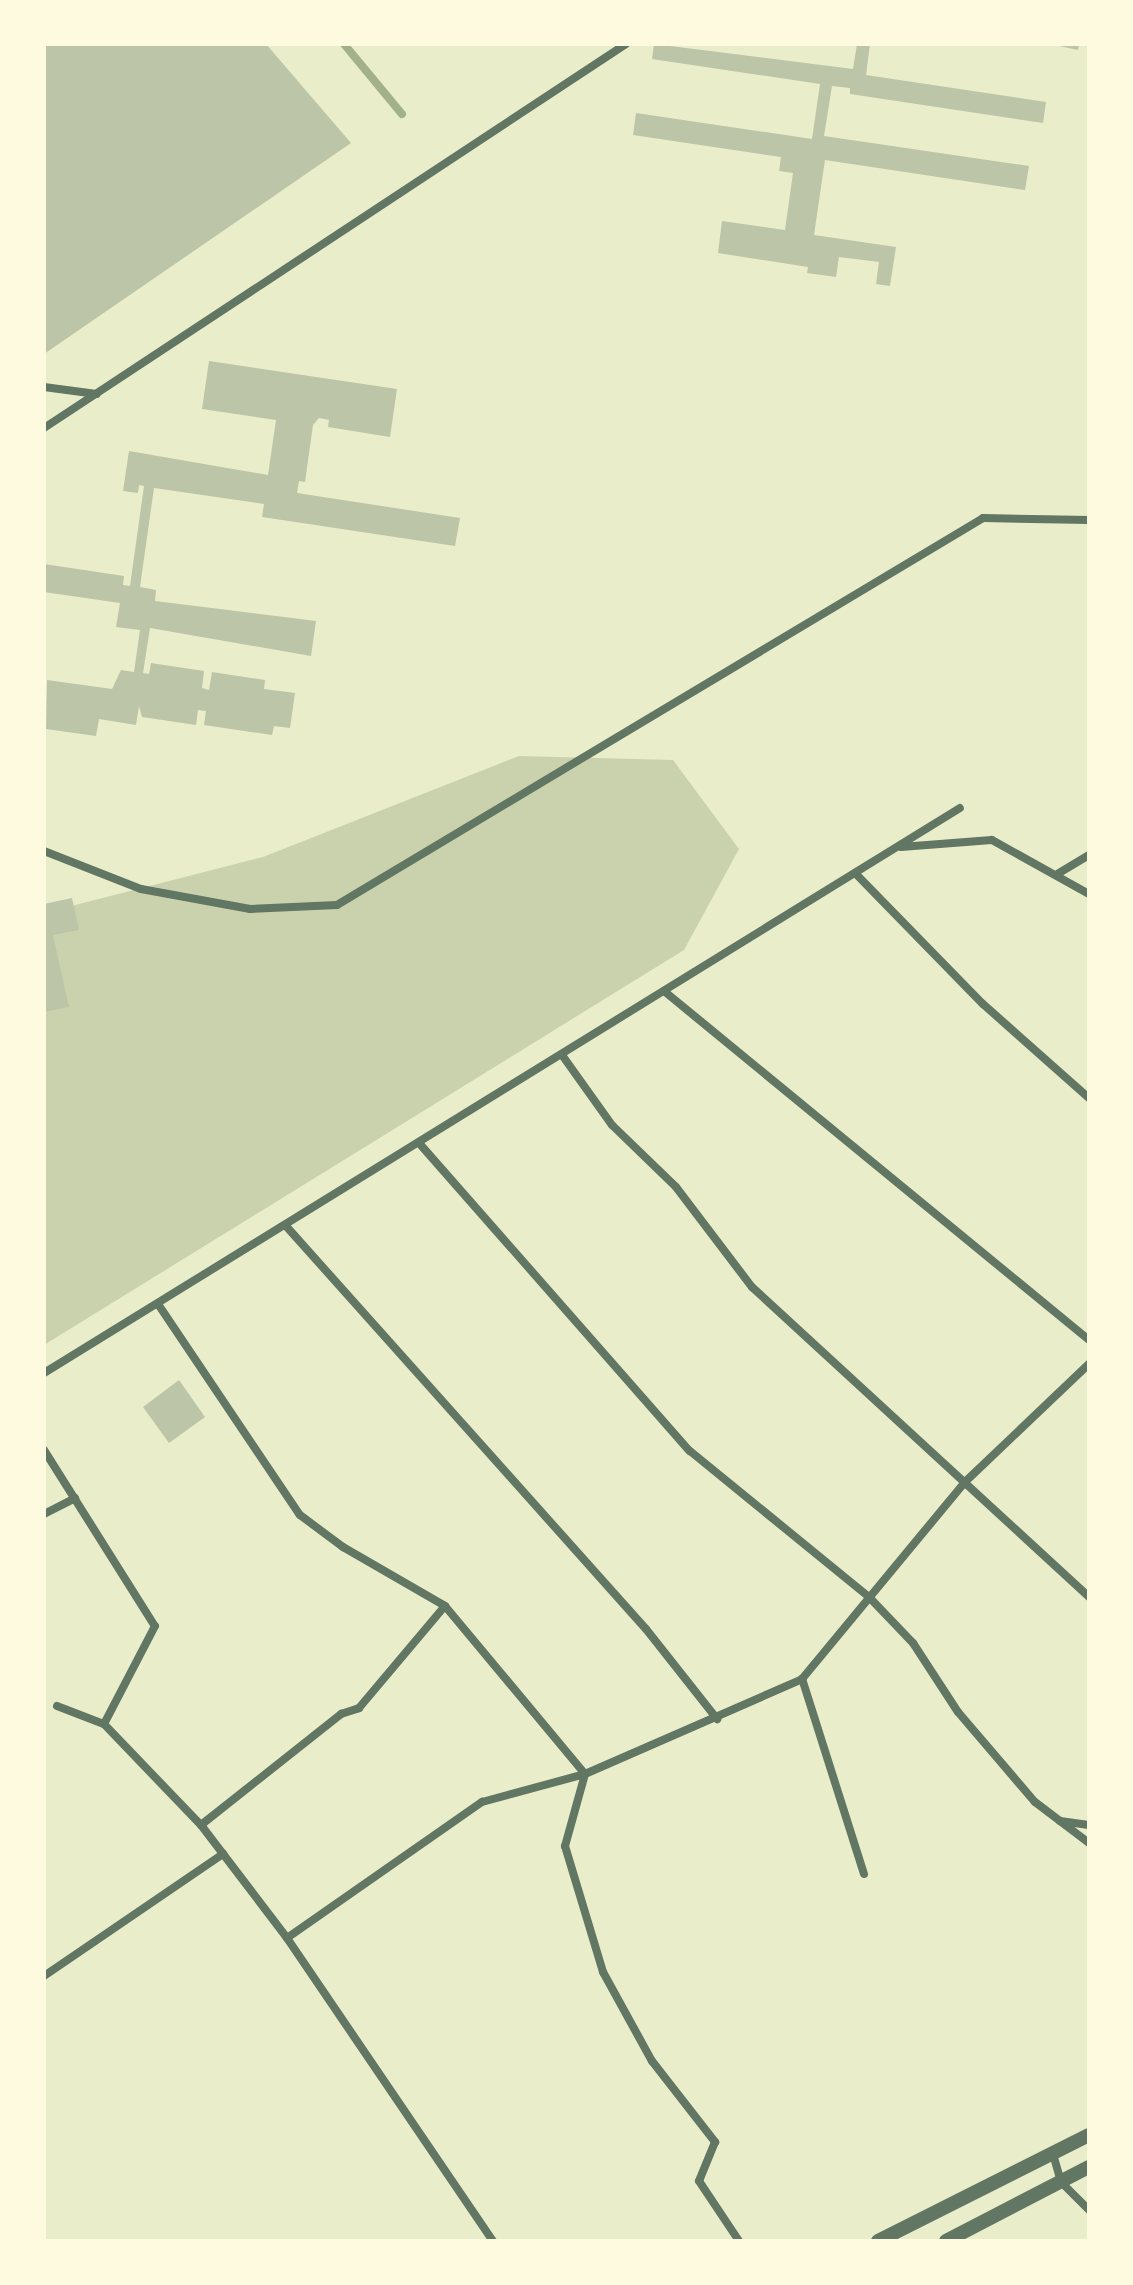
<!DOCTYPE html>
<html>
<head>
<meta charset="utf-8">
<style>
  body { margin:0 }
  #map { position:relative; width:1133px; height:2285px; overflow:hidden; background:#e9edc9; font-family:"PT Sans Narrow",sans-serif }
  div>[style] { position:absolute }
  .green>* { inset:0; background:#cad2ad }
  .stream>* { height:8px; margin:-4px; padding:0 4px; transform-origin:4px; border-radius:4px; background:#a3b18a }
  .building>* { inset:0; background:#bcc5a7 }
  .minor>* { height:8px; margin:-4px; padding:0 4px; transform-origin:4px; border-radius:4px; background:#617663 }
  .tertiary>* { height:14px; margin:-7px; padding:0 7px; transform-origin:7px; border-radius:7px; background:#617663 }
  span { translate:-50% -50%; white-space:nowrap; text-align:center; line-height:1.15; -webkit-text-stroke:6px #fefae0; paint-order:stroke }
  .frame { position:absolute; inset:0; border:46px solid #fefae0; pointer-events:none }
</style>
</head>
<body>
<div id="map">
  <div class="green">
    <div style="clip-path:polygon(519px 756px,673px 760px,739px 849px,684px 950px,44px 1345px,44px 913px,263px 857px)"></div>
  </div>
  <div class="stream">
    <div style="left:344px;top:44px;width:91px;rotate:50.4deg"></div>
  </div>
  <div class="building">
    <div style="clip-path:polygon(44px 44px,266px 44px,351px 143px,44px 354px)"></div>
    <div style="clip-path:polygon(654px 44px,853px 69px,857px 44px,870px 44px,866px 75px,1046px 102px,1043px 123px,850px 94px,850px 88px,832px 86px,824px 136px,1029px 166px,1025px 190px,825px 160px,814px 235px,896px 247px,890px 286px,876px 284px,879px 262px,839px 257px,836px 277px,807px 273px,808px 267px,718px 253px,722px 221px,785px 230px,793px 173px,779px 171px,781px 157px,633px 135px,636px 113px,812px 139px,820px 84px,652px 59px)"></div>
    <div style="clip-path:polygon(1050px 44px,1079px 44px,1078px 50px)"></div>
    <div style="clip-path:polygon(209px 361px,397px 389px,390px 437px,328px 427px,329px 420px,319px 418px,313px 425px,305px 482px,299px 481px,297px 493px,460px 518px,455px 546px,262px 517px,264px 504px,154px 488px,140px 587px,156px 590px,155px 601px,316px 621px,311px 656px,150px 628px,143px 673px,149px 674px,151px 663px,204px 671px,202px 688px,209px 690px,212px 672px,265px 680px,264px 689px,295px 693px,290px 728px,274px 726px,272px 735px,204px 725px,206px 711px,198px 710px,196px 725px,142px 717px,139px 706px,136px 725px,99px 719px,96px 736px,46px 729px,47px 680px,112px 689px,121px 670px,134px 672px,140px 630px,116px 627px,120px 603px,44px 592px,44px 564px,124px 576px,123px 585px,130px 586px,144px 486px,139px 485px,138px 493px,123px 491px,129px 451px,268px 475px,276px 420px,202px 409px)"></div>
    <div style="clip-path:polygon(72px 898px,79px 930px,53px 935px,69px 1007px,44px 1012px,44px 904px)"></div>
    <div style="clip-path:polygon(179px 1380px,205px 1417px,169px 1443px,143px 1407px)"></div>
  </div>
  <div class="minor">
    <div style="left:44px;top:387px;width:53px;rotate:7.5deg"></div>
    <div style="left:44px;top:428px;width:697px;rotate:-33.42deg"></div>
    <div style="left:901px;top:847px;width:91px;rotate:-4.4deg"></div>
    <div style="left:992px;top:840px;width:111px;rotate:29.1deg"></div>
    <div style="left:44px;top:851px;width:104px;rotate:21.4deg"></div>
    <div style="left:141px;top:889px;width:111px;rotate:10.4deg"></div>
    <div style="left:250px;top:909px;width:87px;rotate:-2.6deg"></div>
    <div style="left:337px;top:905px;width:753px;rotate:-30.92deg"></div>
    <div style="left:983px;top:518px;width:106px;rotate:1.1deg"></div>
    <div style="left:855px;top:873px;width:183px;rotate:45.7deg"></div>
    <div style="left:983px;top:1004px;width:142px;rotate:41.6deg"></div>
    <div style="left:1059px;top:873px;width:35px;rotate:-31deg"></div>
    <div style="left:664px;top:991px;width:550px;rotate:39.39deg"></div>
    <div style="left:562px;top:1055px;width:86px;rotate:54.5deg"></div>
    <div style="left:612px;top:1125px;width:89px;rotate:44.1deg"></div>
    <div style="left:676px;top:1187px;width:126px;rotate:52.8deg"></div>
    <div style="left:752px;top:1287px;width:458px;rotate:42.6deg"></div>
    <div style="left:419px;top:1143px;width:410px;rotate:48.7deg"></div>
    <div style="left:690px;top:1451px;width:231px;rotate:39.2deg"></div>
    <div style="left:869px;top:1597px;width:64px;rotate:46.3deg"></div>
    <div style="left:913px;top:1643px;width:82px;rotate:56.9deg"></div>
    <div style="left:958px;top:1712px;width:118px;rotate:49.5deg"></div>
    <div style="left:1035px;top:1802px;width:68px;rotate:37.2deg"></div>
    <div style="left:286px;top:1226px;width:540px;rotate:48.23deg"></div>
    <div style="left:646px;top:1629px;width:115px;rotate:51.7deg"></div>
    <div style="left:158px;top:1304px;width:254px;rotate:56.1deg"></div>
    <div style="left:300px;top:1515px;width:54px;rotate:36.7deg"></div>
    <div style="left:343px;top:1547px;width:118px;rotate:30deg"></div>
    <div style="left:445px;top:1606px;width:219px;rotate:50.2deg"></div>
    <div style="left:585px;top:1774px;width:75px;rotate:105.5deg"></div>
    <div style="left:565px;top:1846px;width:132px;rotate:73.2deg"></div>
    <div style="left:603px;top:1972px;width:102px;rotate:61.2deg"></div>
    <div style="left:652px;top:2061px;width:103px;rotate:52.1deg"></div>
    <div style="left:715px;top:2142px;width:42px;rotate:112.3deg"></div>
    <div style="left:699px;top:2181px;width:72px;rotate:56.3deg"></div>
    <div style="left:44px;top:1373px;width:1076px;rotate:-31.67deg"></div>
    <div style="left:44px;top:1450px;width:208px;rotate:57.8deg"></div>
    <div style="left:155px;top:1626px;width:110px;rotate:117.5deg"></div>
    <div style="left:44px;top:1514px;width:35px;rotate:-27deg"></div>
    <div style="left:57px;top:1706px;width:50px;rotate:21deg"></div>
    <div style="left:104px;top:1724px;width:140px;rotate:46.2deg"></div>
    <div style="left:201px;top:1825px;width:142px;rotate:52.7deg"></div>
    <div style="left:287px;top:1938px;width:366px;rotate:55.8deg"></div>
    <div style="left:1060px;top:1821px;width:29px;rotate:8deg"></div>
    <div style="left:201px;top:1825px;width:179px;rotate:-38.4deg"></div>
    <div style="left:341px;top:1714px;width:19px;rotate:-18deg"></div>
    <div style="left:359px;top:1708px;width:133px;rotate:-49.9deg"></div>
    <div style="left:864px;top:1874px;width:205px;rotate:-107.6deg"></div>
    <div style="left:802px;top:1679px;width:257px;rotate:-50.4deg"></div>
    <div style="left:966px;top:1481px;width:170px;rotate:-43.6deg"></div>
    <div style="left:287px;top:1938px;width:238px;rotate:-34.9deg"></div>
    <div style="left:482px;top:1802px;width:107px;rotate:-15.2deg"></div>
    <div style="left:585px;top:1774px;width:237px;rotate:-23.6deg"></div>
    <div style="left:44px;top:1976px;width:217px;rotate:-34.3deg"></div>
    <div style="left:1053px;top:2154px;width:29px;rotate:74deg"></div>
    <div style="left:1061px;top:2182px;width:40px;rotate:45deg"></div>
  </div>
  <div class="tertiary">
    <div style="left:878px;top:2241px;width:236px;rotate:-26.7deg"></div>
    <div style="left:946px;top:2241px;width:161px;rotate:-27.4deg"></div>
  </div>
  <div class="frame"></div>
</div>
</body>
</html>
